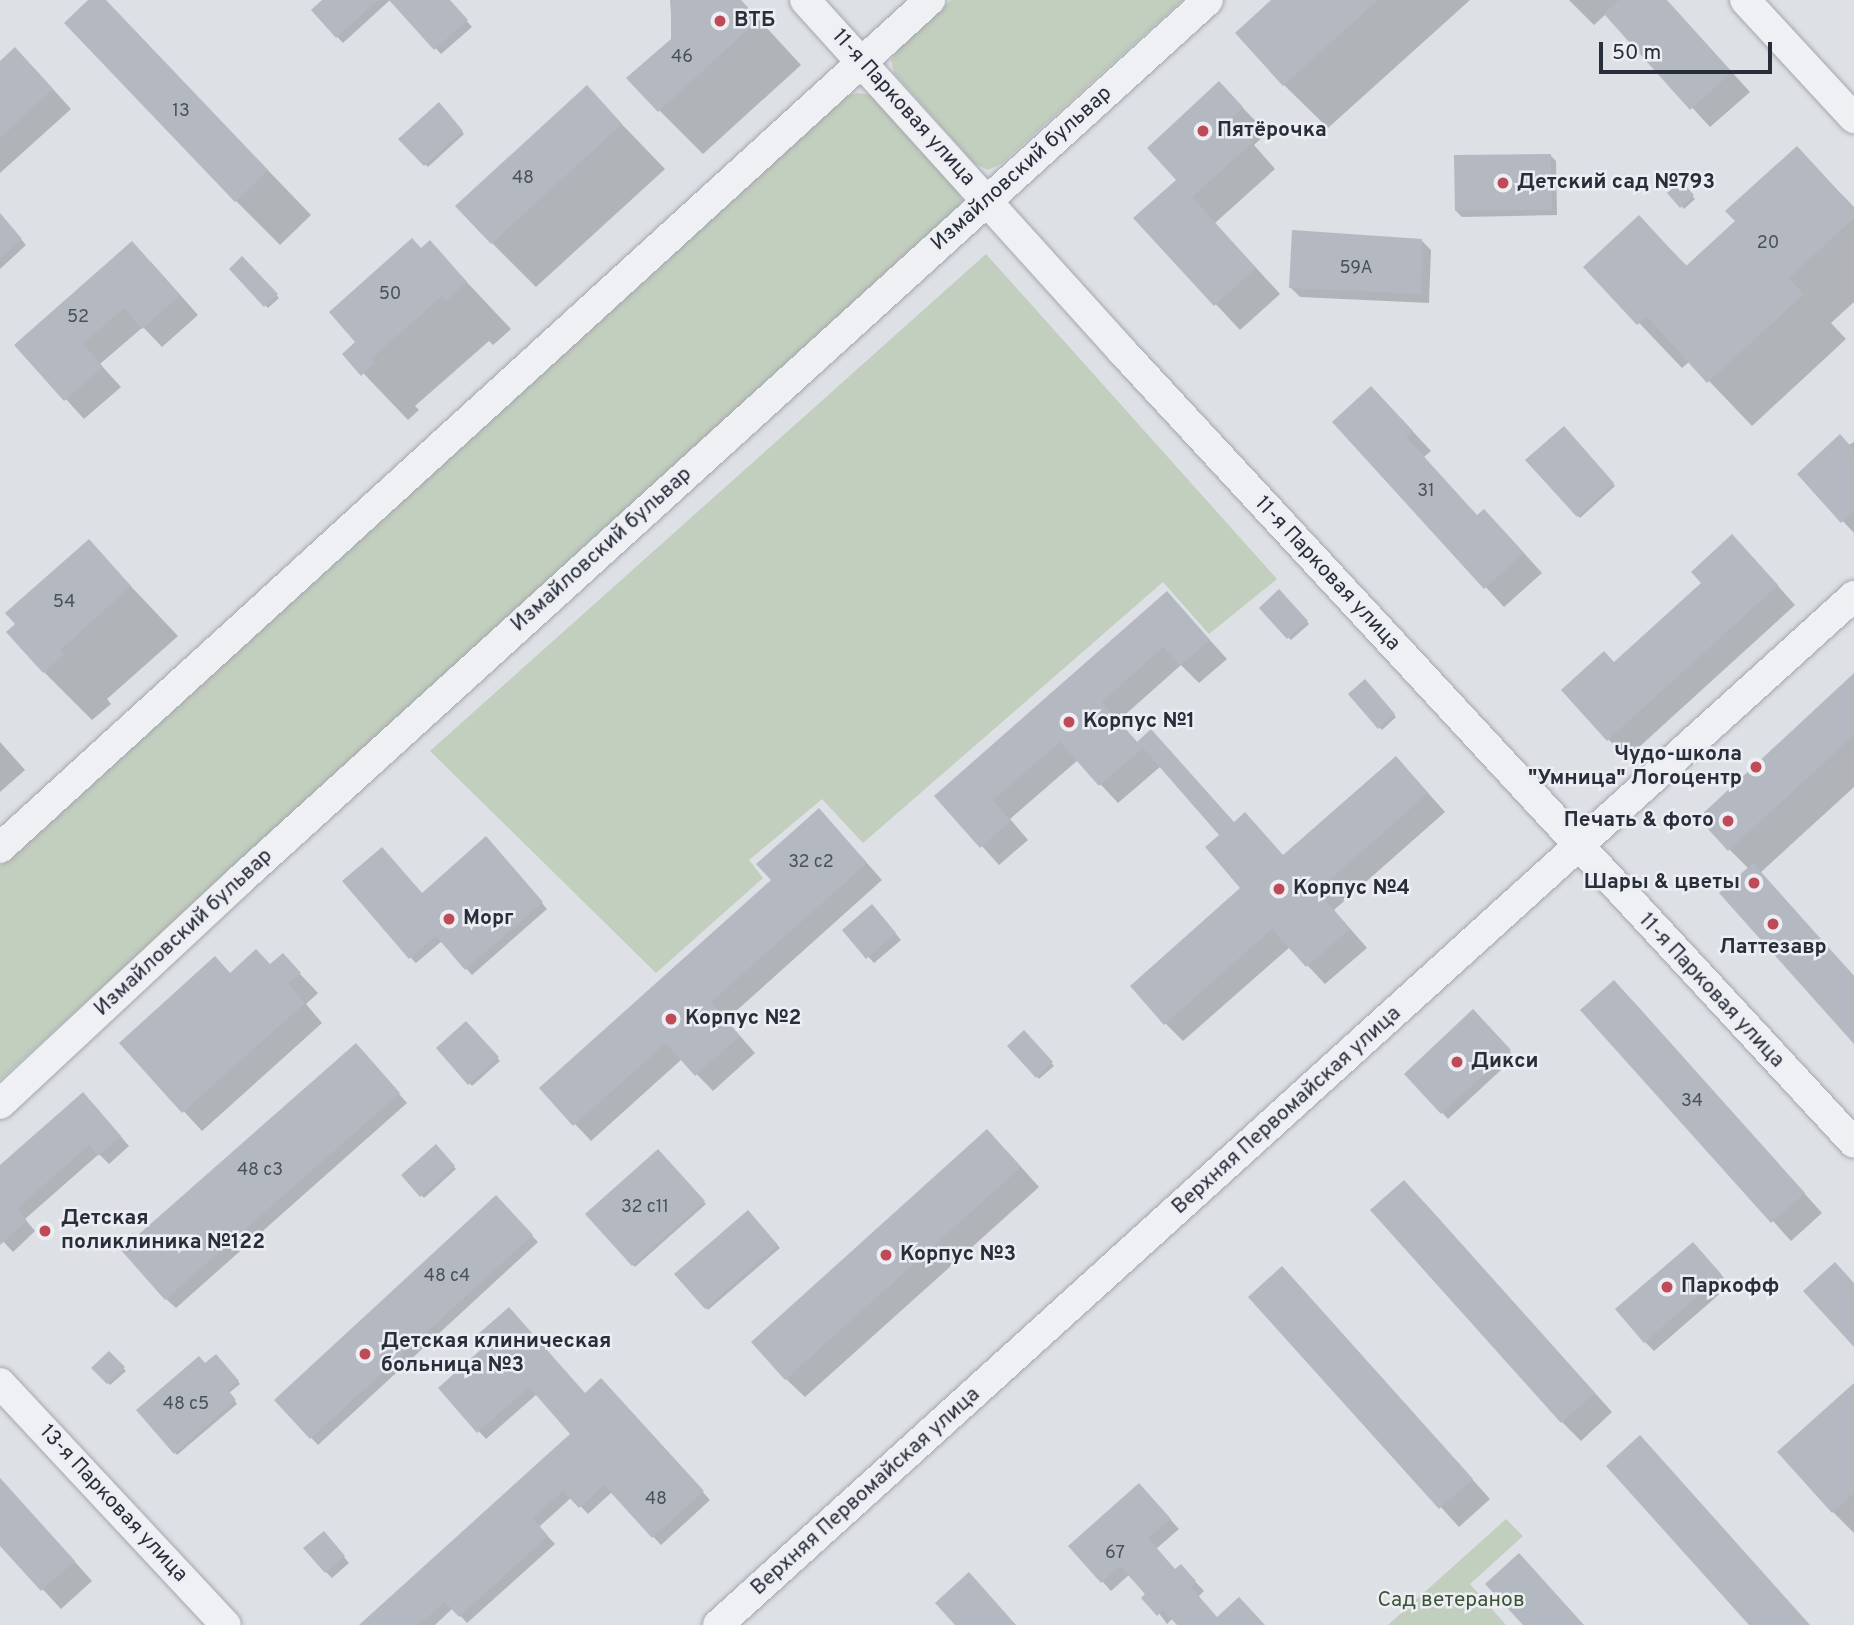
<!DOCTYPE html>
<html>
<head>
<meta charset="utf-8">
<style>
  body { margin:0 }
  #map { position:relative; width:1854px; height:1625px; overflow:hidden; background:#dde0e5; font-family:Overpass,sans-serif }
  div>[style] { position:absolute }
  .green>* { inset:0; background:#c2cebe }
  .shadow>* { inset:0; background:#0003 }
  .building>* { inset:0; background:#b4b9c1 }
  .roads { filter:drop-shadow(0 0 2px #a3a7ae) drop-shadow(0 0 2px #a3a7ae) }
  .minor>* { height:30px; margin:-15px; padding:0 15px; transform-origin:15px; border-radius:15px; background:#eff0f4 }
  .dots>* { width:19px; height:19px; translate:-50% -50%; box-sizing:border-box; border:4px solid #eceef3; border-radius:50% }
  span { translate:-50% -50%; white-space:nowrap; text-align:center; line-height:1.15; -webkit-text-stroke:5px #eceef3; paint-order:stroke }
  .number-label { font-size:18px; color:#4b515c }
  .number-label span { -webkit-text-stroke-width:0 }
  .poi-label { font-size:21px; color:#282e3a; font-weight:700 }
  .left { translate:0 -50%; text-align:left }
  .right { translate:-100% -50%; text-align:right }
  .street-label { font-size:21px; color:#282e3a }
  .park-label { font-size:21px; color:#3b5436 }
  .scale { position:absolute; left:1599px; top:42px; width:173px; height:32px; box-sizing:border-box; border:4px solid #282e3a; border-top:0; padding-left:9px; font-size:21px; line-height:24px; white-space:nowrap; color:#282e3a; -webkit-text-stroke:5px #eceef3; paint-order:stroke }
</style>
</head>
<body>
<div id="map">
  <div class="green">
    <div style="clip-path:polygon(951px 0,1183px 0,1001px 164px,988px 170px,975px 164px,894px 73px,891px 60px,899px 47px)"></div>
    <div style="clip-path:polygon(858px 93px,870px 95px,957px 189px,962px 200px,955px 213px,0 1080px,0 866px,845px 96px)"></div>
    <div style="clip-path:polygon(986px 254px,1277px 579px,1209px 634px,1163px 582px,863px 843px,822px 799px,749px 860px,763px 878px,656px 973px,430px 751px)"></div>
    <div style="clip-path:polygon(1506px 1519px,1523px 1536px,1470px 1584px,1506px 1625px,1388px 1625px)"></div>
  </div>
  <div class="shadow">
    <div style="clip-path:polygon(90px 0,104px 0,311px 215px,280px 245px,236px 201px)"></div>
    <div style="clip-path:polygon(325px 0,390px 0,343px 43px,313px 11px)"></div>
    <div style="clip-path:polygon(391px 0,448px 0,472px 27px,441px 54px)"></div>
    <div style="clip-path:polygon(670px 0,741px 0,801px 65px,703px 154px,659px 110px,673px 39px)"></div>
    <div style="clip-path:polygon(1274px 0,1470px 0,1328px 128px,1284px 85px)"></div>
    <div style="clip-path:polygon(1569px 0,1666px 0,1750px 92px,1710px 127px,1606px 14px,1594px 25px)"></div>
    <div style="clip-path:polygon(0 63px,34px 68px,71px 109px,0 173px)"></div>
    <div style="clip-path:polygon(1219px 83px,1267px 133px,1254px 145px,1275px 169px,1215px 223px,1280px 294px,1240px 330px,1136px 219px,1178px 180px)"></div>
    <div style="clip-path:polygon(587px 88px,665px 169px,536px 287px,492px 243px)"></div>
    <div style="clip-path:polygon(439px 105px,464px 134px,428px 167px,400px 139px)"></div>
    <div style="clip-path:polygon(1796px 148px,1854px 207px,1854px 302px,1831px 323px,1846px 339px,1752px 426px,1690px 361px,1682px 368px,1586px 267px,1639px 218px,1688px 267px,1737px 221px)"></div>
    <div style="clip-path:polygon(1550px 155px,1556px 161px,1557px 215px,1462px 217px,1456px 211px)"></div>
    <div style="clip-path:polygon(1681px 183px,1695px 199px,1684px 209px,1670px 193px)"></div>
    <div style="clip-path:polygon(0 215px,26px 245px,0 269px)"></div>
    <div style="clip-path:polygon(1421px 240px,1431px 250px,1429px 303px,1300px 297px,1291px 288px)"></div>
    <div style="clip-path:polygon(430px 243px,511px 329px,493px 345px,489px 341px,415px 406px,419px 410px,408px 420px,345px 354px,358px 342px,422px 250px)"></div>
    <div style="clip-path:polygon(242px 259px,279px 298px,268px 308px,231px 269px)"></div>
    <div style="clip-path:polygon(151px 262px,198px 315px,162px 347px,143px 327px,100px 364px,121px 387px,84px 419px,17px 345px)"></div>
    <div style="clip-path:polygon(1390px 407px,1431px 451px,1424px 457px,1478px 517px,1503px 530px,1542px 573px,1504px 607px,1334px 422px)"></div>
    <div style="clip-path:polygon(1564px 428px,1615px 486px,1580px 518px,1528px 460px)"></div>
    <div style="clip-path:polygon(1854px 442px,1854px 533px,1799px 474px)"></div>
    <div style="clip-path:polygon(88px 541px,178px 636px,107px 699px,111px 704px,92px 720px,44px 672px)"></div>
    <div style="clip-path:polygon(1751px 556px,1795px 605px,1627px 758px,1608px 739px,1615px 664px)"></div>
    <div style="clip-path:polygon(1279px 592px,1309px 624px,1291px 640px,1261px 608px)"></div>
    <div style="clip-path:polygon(1167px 593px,1227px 659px,1199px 683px,1181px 665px,1118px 721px,1138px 743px,1235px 824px,1284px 857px,1414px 777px,1445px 812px,1334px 910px,1367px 948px,1325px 984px,1290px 947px,1183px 1041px,1165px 1023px,1243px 888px,1222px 835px,1161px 766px,1118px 803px,1078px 760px,1010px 819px,1028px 840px,999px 865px,937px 796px)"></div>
    <div style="clip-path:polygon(1854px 676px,1854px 787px,1760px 873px,1854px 976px,1854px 1041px,1749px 869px,1729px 849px)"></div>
    <div style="clip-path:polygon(1365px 682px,1396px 717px,1382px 730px,1350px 694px)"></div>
    <div style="clip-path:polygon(0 742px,25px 770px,0 792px)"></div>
    <div style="clip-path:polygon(835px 827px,882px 880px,726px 1020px,755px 1053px,713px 1091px,682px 1059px,591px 1141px,541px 1088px)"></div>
    <div style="clip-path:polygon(492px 844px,547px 909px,472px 975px,442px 941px,416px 963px,411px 958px,422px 895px)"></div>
    <div style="clip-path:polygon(878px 913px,901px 940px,874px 963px,844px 930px)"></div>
    <div style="clip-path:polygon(282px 955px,318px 993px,306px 1004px,322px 1023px,202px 1131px,121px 1043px,270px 966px)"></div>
    <div style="clip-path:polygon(1633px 1001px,1822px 1213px,1791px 1241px,1583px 1011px)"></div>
    <div style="clip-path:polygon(1473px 1012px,1515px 1057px,1448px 1119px,1406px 1074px)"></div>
    <div style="clip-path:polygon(466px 1023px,500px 1061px,472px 1086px,438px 1048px)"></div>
    <div style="clip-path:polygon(1024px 1033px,1054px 1066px,1039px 1079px,1010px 1046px)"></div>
    <div style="clip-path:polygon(365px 1055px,407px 1103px,176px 1308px,166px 1299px)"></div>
    <div style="clip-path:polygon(93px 1104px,129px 1146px,109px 1164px,99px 1154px,25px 1219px,35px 1231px,13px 1252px,0 1238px,0 1168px)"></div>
    <div style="clip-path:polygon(435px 1146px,456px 1169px,424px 1198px,403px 1175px)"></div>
    <div style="clip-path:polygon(1006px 1150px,1039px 1187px,805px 1397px,786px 1379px)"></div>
    <div style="clip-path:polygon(658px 1151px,706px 1204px,635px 1267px,587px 1214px)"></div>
    <div style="clip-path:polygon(496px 1197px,538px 1242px,318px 1445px,276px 1400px)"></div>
    <div style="clip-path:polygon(1423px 1201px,1612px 1412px,1581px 1441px,1562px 1422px)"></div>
    <div style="clip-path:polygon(748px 1212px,780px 1248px,708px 1310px,677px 1274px)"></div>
    <div style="clip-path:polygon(1702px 1253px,1730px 1285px,1654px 1351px,1645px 1342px)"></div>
    <div style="clip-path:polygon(1300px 1288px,1490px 1499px,1459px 1527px,1250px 1297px)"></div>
    <div style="clip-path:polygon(509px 1309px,586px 1395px,609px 1388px,710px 1500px,661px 1545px,612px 1492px,588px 1514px,572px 1497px,539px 1527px,555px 1544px,467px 1623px,453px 1608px,435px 1625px,362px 1625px,573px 1434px,537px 1394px,486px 1439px,440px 1389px,492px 1342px,480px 1335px)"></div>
    <div style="clip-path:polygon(109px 1353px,126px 1371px,110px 1385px,94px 1368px)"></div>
    <div style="clip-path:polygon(216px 1356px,240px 1384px,229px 1393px,237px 1404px,177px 1455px,139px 1411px)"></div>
    <div style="clip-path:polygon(1854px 1385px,1854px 1533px,1833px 1512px)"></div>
    <div style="clip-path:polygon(0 1478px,92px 1581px,61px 1609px,0 1543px)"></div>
    <div style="clip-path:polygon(1148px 1495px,1179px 1529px,1156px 1549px,1176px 1571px,1190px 1576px,1204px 1591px,1198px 1597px,1217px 1619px,1263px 1625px,1179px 1625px,1173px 1618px,1167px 1624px,1130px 1574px,1111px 1591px,1102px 1581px)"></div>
    <div style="clip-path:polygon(329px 1539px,349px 1563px,332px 1578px,326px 1572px)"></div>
  </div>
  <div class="building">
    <div style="clip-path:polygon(88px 0,106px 0,268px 170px,235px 202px,64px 23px)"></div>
    <div style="clip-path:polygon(322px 0,378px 0,336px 38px,311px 10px)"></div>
    <div style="clip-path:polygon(389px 0,450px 0,468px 20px,434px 50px)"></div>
    <div style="clip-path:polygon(671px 0,740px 0,758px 20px,658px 112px,626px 78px,671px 39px)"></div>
    <div style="clip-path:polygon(1271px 0,1378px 0,1283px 86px,1235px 33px)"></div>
    <div style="clip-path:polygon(1619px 0,1667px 0,1732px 72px,1690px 110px,1604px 14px)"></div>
    <div style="clip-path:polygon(15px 47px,53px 89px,0 138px,0 61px)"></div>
    <div style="clip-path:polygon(1219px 81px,1243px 107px,1230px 119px,1252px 143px,1192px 197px,1256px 268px,1214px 306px,1133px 218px,1176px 180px,1147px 148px)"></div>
    <div style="clip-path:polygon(587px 85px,622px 124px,491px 244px,455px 206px)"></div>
    <div style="clip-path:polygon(439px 102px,463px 131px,424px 166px,398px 139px)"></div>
    <div style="clip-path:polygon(1797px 146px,1854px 208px,1854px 218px,1789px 278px,1804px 294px,1707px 383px,1647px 317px,1637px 325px,1583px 267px,1639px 215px,1686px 266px,1735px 221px,1725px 211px)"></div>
    <div style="clip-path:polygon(1551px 154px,1552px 210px,1455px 211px,1454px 155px)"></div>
    <div style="clip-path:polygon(1681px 181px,1694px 195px,1680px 208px,1667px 193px)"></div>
    <div style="clip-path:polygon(0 213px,22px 239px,0 258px)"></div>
    <div style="clip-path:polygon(1292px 230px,1422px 239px,1421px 294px,1289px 288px)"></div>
    <div style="clip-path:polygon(412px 238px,421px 248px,430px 240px,467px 282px,446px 301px,442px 296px,371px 359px,374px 363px,361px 376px,342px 354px,355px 342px,329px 312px)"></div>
    <div style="clip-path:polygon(132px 241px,180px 295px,142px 329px,124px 308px,83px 344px,103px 367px,64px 401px,14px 345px)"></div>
    <div style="clip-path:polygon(242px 256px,278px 294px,264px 307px,229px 269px)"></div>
    <div style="clip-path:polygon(1371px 386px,1413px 431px,1406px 437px,1477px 515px,1484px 509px,1524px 553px,1484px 589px,1332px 422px)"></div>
    <div style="clip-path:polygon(1564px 426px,1614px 483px,1577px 517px,1525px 460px)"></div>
    <div style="clip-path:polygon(1840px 434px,1854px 450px,1854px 512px,1841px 523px,1797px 474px)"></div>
    <div style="clip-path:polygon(1732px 534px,1778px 585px,1607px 741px,1561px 690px,1604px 651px,1614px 662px,1701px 583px,1691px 572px)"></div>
    <div style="clip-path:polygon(89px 539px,131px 586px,60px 650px,64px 654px,43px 673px,6px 632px,15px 624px,5px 613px)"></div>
    <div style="clip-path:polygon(1279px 589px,1308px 621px,1287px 639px,1259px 608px)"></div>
    <div style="clip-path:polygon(1167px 591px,1210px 640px,1180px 666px,1163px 647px,1102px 702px,1137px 742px,1151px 729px,1234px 822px,1245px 812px,1283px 855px,1396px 756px,1428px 793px,1317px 891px,1350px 929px,1306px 967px,1272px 929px,1164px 1025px,1130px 986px,1240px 888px,1205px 847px,1219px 835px,1143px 748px,1099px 786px,1060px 742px,993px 800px,1011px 821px,980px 848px,934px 796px)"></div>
    <div style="clip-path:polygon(1854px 673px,1854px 735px,1728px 851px,1698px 818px)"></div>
    <div style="clip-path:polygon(1365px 679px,1395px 714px,1378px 729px,1348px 694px)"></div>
    <div style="clip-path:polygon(819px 808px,867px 863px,711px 1002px,740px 1036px,695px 1076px,666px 1043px,573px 1126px,539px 1088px,771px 880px,756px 864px)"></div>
    <div style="clip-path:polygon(486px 836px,543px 902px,465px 970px,436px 936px,409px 959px,342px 881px,382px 847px,422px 893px)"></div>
    <div style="clip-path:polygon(1753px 863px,1854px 976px,1854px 1044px,1719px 893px)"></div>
    <div style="clip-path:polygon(872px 904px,896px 933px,866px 959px,842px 930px)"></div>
    <div style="clip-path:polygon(256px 949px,270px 964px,283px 953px,301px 973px,288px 984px,305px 1003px,182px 1113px,119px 1043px,215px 956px,230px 973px)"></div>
    <div style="clip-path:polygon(1614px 980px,1805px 1193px,1771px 1223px,1580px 1010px)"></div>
    <div style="clip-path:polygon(1473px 1009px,1511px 1050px,1441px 1114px,1404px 1074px)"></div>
    <div style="clip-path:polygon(466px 1021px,499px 1057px,468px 1085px,436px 1048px)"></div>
    <div style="clip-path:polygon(1024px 1030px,1053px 1062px,1036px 1078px,1007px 1046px)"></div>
    <div style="clip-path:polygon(356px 1043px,400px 1093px,165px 1300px,121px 1250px)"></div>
    <div style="clip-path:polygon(83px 1092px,121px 1136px,98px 1156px,89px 1145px,17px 1209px,27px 1221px,0 1245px,0 1165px)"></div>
    <div style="clip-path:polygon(987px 1129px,1021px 1167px,785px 1380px,751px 1342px)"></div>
    <div style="clip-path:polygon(436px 1144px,455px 1166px,420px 1197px,401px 1175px)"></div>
    <div style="clip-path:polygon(658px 1149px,705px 1201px,632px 1266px,585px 1214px)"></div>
    <div style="clip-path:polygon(1404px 1180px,1595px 1393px,1561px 1423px,1370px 1210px)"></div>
    <div style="clip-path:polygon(496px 1195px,533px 1235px,310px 1439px,274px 1400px)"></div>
    <div style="clip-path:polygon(748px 1210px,778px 1245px,705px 1309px,674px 1274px)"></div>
    <div style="clip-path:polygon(1693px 1242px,1722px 1275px,1644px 1343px,1615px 1309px)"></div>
    <div style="clip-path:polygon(1835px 1262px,1854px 1283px,1854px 1347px,1803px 1291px)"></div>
    <div style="clip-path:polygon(1282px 1266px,1473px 1479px,1439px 1509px,1248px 1297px)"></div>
    <div style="clip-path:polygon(509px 1307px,585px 1393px,601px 1378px,704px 1491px,652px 1538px,604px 1485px,579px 1508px,563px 1491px,533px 1518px,548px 1536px,459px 1617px,445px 1602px,419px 1625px,359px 1625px,570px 1434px,529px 1387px,477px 1433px,438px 1388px,495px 1337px,477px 1335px)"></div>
    <div style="clip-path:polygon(109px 1351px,125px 1367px,107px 1384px,91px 1368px)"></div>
    <div style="clip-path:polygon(216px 1354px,239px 1381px,228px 1390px,236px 1400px,174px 1454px,136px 1410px,199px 1356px,205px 1363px)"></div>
    <div style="clip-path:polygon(1854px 1383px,1854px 1493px,1832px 1513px,1777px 1452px)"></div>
    <div style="clip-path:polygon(1640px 1435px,1810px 1625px,1749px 1625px,1606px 1466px)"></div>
    <div style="clip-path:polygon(0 1478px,75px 1561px,41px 1591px,0 1546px)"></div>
    <div style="clip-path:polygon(1139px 1483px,1171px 1519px,1148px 1538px,1175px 1569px,1181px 1564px,1196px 1581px,1190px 1586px,1217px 1617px,1239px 1597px,1265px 1625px,1177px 1625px,1163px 1610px,1157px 1616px,1141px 1598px,1145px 1594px,1120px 1566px,1101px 1583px,1068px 1546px)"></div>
    <div style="clip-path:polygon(324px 1531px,345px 1556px,325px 1573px,303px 1548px)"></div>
    <div style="clip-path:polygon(1519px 1553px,1584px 1625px,1523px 1625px,1485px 1584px)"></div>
    <div style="clip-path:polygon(969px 1572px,1016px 1625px,955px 1625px,935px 1603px)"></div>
  </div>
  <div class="roads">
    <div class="minor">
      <div style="left:805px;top:0;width:473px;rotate:47.9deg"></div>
      <div style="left:1122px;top:351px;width:1078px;rotate:47.25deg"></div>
      <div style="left:1745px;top:0;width:161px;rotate:47.3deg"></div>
      <div style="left:0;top:848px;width:1259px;rotate:-42.36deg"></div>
      <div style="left:0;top:1104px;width:328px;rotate:-43deg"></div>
      <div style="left:240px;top:880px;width:1308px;rotate:-42.27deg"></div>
      <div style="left:0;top:1383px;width:331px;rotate:47deg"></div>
      <div style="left:718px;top:1625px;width:1533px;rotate:-42.17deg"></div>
    </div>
  </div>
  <div class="dots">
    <div style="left:720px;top:21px;background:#c04b58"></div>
    <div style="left:1203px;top:131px;background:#c04b58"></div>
    <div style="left:1503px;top:183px;background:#c04b58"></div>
    <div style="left:1069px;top:722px;background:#c04b58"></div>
    <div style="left:1756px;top:767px;background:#c04b58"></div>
    <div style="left:1728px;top:821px;background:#c04b58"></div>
    <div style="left:1754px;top:883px;background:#c04b58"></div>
    <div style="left:1279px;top:889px;background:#c04b58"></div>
    <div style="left:449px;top:919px;background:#c04b58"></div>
    <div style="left:1773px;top:924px;background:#c04b58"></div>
    <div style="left:671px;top:1019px;background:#c04b58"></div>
    <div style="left:1457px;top:1062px;background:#c04b58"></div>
    <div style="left:45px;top:1231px;background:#c04b58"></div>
    <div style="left:886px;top:1255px;background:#c04b58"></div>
    <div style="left:1667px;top:1287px;background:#c04b58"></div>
    <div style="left:365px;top:1354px;background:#c04b58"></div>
  </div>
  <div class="number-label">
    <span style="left:682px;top:58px">46</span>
    <span style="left:181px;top:112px">13</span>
    <span style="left:523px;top:179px">48</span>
    <span style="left:1768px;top:244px">20</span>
    <span style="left:1356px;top:269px">59А</span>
    <span style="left:390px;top:295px">50</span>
    <span style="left:78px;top:318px">52</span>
    <span style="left:1426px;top:492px">31</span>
    <span style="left:64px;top:603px">54</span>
    <span style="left:811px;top:863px">32 с2</span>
    <span style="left:1692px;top:1102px">34</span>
    <span style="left:260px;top:1171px">48 с3</span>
    <span style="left:645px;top:1208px">32 с11</span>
    <span style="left:447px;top:1277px">48 с4</span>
    <span style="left:186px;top:1405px">48 с5</span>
    <span style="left:656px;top:1500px">48</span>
    <span style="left:1115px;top:1554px">67</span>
  </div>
  <div class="poi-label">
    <span class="left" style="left:734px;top:21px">ВТБ</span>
    <span class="left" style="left:1217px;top:131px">Пятёрочка</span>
    <span class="left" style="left:1517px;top:183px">Детский сад №793</span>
    <span class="left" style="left:1083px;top:722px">Корпус №1</span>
    <span class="right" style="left:1742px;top:767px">Чудо-школа<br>"Умница" Логоцентр</span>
    <span class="right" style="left:1714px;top:821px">Печать &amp; фото</span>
    <span class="right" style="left:1740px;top:883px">Шары &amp; цветы</span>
    <span class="left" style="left:1293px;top:889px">Корпус №4</span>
    <span class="left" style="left:463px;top:919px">Морг</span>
    <span style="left:1773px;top:948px">Латтезавр</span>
    <span class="left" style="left:685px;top:1019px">Корпус №2</span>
    <span class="left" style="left:1471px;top:1062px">Дикси</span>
    <span class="left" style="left:61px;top:1231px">Детская<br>поликлиника №122</span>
    <span class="left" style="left:900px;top:1255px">Корпус №3</span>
    <span class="left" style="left:1681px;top:1287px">Паркофф</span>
    <span class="left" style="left:381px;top:1354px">Детская клиническая<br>больница №3</span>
  </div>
  <div class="street-label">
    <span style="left:903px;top:108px;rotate:48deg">11-я Парковая улица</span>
    <span style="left:1022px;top:169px;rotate:-42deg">Измайловский бульвар</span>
    <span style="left:602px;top:550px;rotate:-42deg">Измайловский бульвар</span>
    <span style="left:1327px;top:574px;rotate:47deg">11-я Парковая улица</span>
    <span style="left:184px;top:933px;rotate:-43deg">Измайловский бульвар</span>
    <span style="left:1711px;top:991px;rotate:47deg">11-я Парковая улица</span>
    <span style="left:1287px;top:1111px;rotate:-42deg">Верхняя Первомайская улица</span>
    <span style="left:866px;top:1492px;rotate:-42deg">Верхняя Первомайская улица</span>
    <span style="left:113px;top:1504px;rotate:47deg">13-я Парковая улица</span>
  </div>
  <div class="park-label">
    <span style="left:1451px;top:1601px">Сад ветеранов</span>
  </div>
  <div class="scale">50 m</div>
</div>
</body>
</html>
